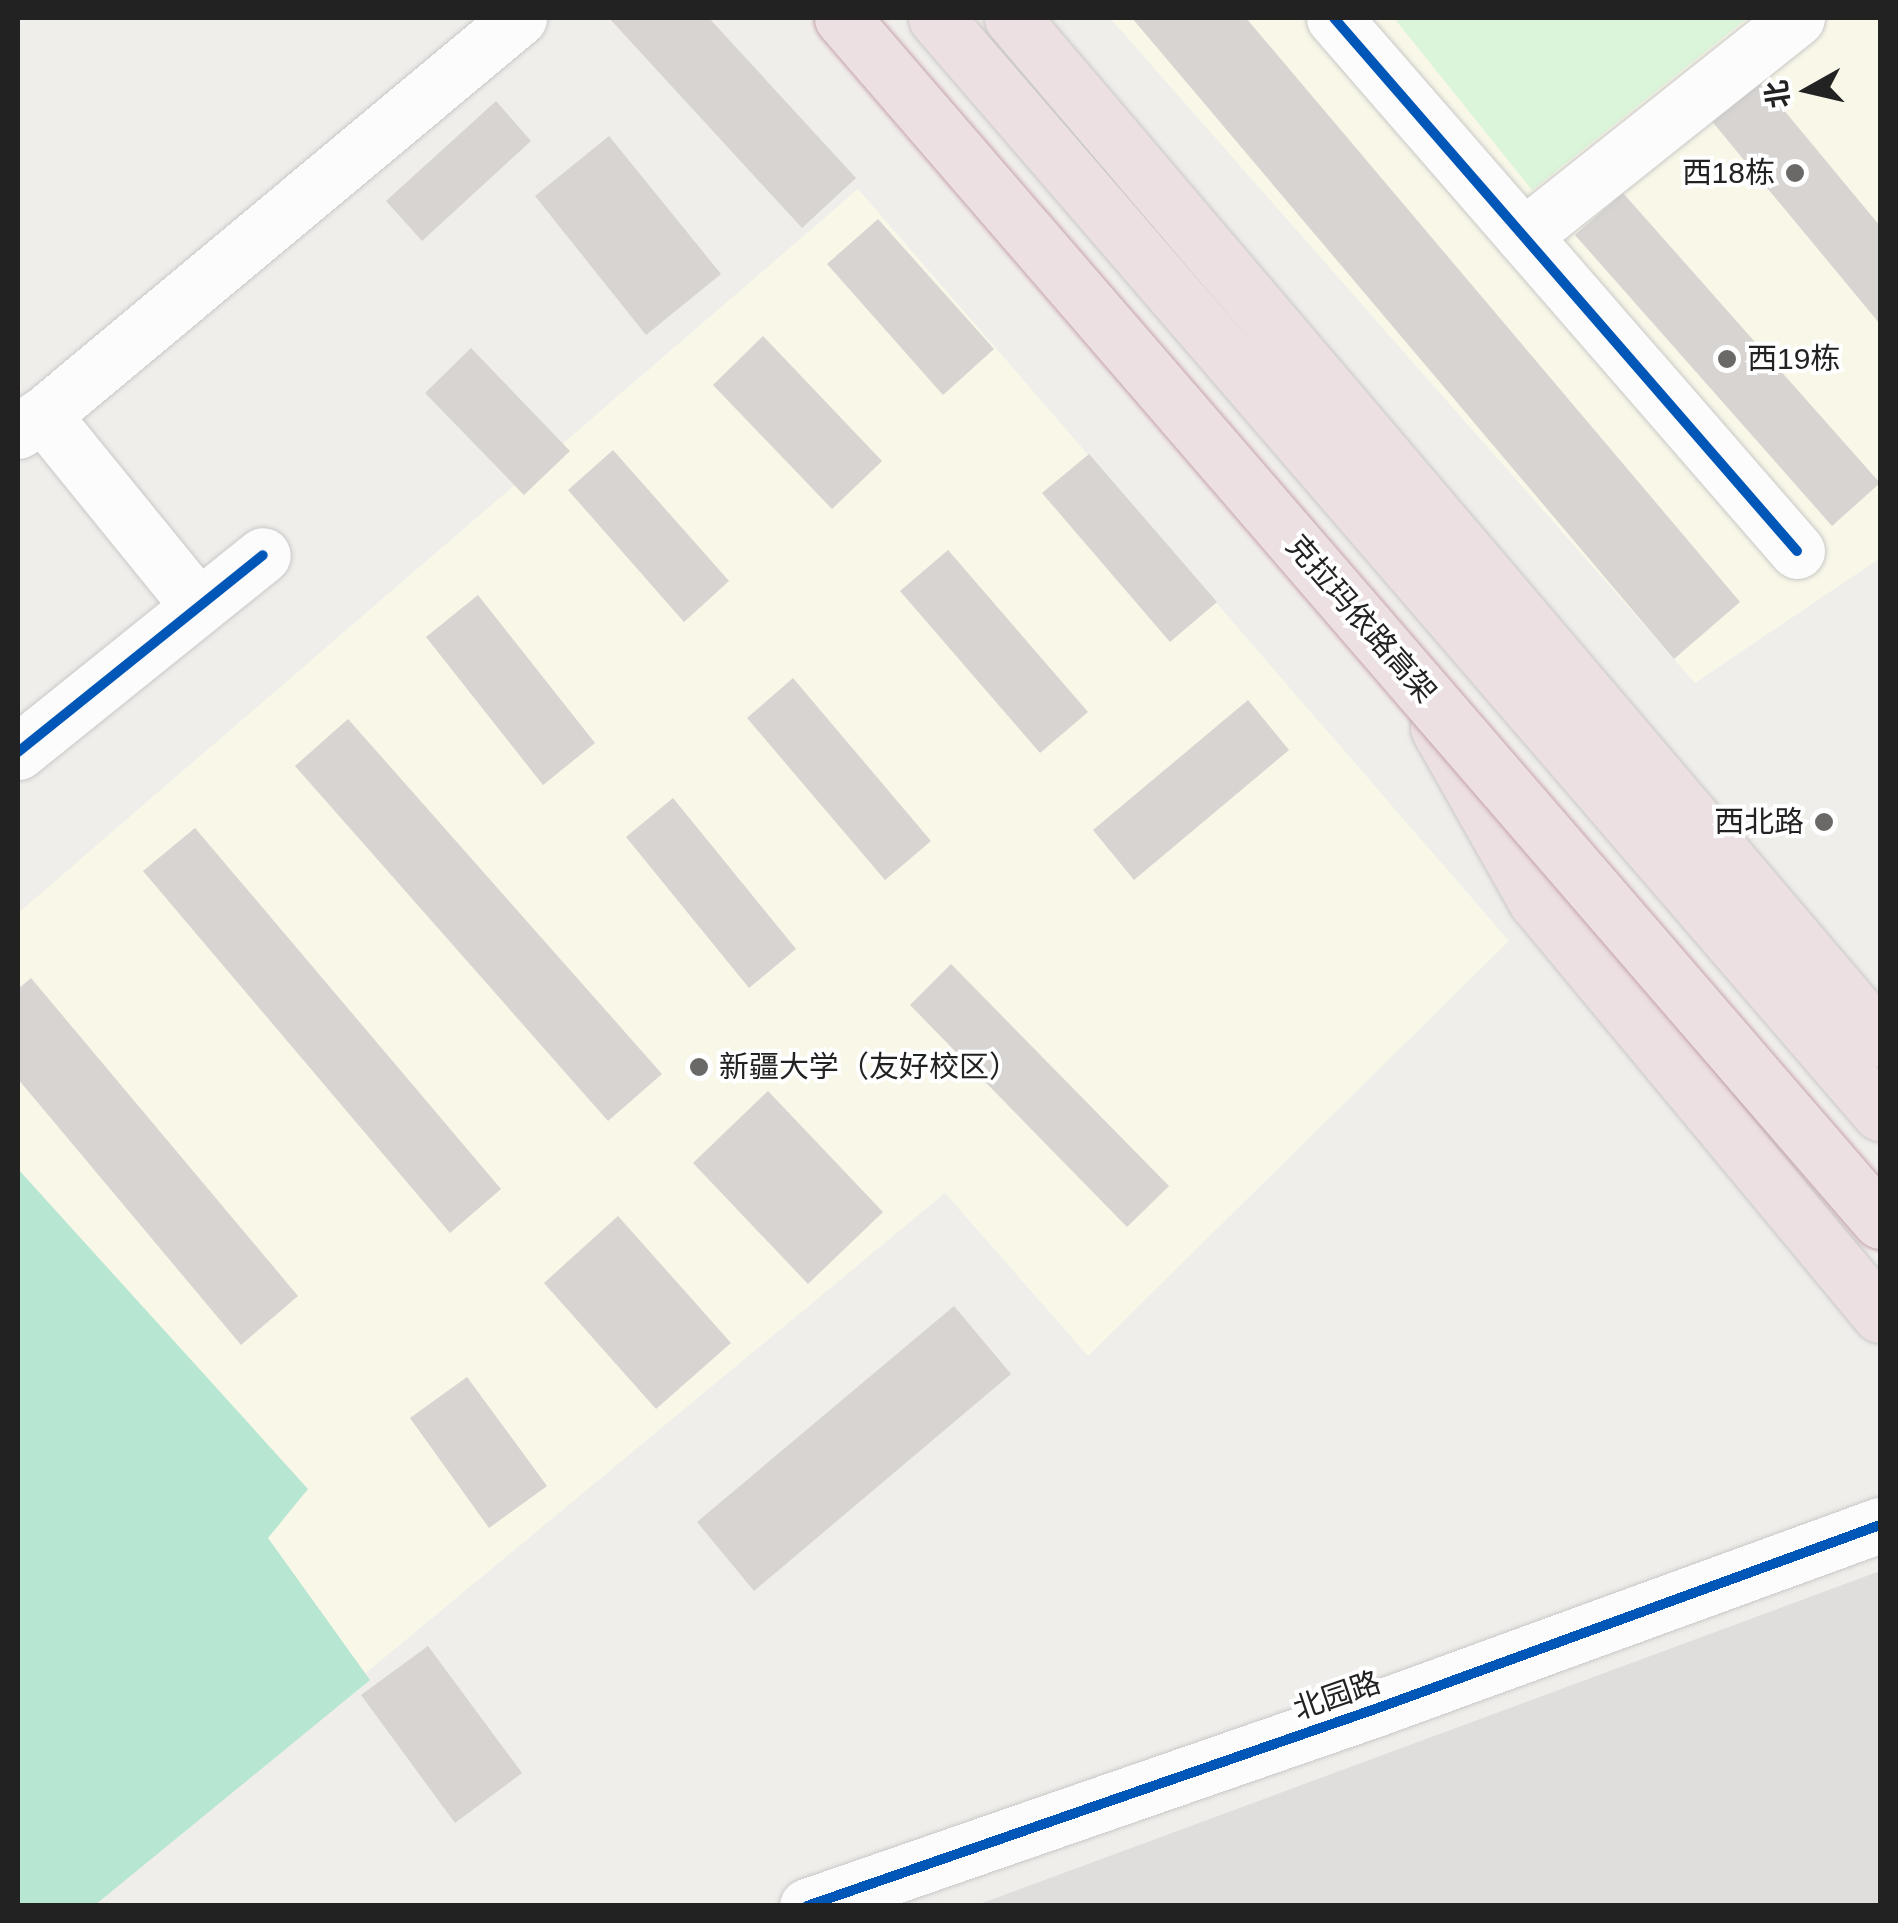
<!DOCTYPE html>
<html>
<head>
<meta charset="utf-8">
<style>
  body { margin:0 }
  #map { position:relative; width:1898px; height:1923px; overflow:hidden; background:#f0eeeb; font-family:Helvetica,"Noto Sans SC",sans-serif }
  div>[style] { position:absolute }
  .residential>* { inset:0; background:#dfdedc }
  .education>* { inset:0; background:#f8f7e8 }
  .park>* { inset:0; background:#daf5da }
  .pitch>* { inset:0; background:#b7e6d2 }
  .building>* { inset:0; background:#d7d4d2 }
  .roads { filter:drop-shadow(0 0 2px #c9c8c7) drop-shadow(0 0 2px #c9c8c7) }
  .minor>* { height:55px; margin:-27.5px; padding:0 27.5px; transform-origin:27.5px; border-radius:27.5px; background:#fdfcfc }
  .highway>* { height:55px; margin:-27.5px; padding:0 27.5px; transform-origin:27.5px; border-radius:27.5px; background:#ece0e2 }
  .bridges { filter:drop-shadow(0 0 2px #c5a2ac) drop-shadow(0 0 2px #c5a2ac) }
  .highway-bridge>* { height:55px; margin:-27.5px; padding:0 27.5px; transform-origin:27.5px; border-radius:27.5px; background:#ece0e2 }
  .cycleway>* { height:10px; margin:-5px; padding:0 5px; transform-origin:5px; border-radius:5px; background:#0057b8 }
  .dots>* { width:28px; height:28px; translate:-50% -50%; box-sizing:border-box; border:5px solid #fff; border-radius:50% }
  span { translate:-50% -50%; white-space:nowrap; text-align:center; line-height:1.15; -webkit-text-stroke:8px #fff; paint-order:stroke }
  .poi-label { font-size:30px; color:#222 }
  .right { translate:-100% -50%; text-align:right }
  .left { translate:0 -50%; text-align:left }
  .street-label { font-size:30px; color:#222 }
  .frame { position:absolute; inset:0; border:20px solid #222; pointer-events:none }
  .north { position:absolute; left:1758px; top:40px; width:100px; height:100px; -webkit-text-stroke:8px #fff; paint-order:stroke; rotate:262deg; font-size:28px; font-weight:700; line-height:40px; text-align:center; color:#222 }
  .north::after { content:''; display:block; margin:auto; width:35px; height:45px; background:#222; clip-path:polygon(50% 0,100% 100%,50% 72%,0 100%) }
</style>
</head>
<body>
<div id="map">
  <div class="residential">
    <div style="clip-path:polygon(1880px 1571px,1880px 1905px,977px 1905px)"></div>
  </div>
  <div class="education">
    <div style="clip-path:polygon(1110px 18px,1880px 18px,1880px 558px,1695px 683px)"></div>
    <div style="clip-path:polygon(858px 189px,1509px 941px,1088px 1356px,945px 1193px,86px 1905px,18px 1906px,18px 913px)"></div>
  </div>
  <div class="park">
    <div style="clip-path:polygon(1394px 18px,1747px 18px,1532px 190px)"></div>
  </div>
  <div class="pitch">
    <div style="clip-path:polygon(18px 1169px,308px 1489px,268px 1538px,370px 1680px,95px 1905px,18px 1905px)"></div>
  </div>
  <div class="building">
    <div style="clip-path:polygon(609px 18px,709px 18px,856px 178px,802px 228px)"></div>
    <div style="clip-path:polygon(1132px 18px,1246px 18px,1740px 602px,1674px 659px)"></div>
    <div style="clip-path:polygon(1758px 79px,1880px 226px,1880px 324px,1710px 119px)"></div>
    <div style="clip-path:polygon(496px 101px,531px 141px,422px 241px,386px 201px)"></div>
    <div style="clip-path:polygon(609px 136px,721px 274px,646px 335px,535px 196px)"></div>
    <div style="clip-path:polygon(1623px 193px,1880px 483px,1832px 526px,1575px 235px)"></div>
    <div style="clip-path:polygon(878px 219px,994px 349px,943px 395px,827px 264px)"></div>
    <div style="clip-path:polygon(763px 336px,882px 461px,832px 509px,713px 385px)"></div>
    <div style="clip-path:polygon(471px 348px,570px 451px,524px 495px,425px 393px)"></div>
    <div style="clip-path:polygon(613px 450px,729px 581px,684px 622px,568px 490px)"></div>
    <div style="clip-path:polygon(1089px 454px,1217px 602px,1170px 642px,1042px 493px)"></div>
    <div style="clip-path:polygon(948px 550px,1088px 712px,1040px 753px,900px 591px)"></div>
    <div style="clip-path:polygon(478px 595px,595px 743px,543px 785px,426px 637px)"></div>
    <div style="clip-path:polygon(793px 678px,931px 841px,885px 880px,747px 718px)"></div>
    <div style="clip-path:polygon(1248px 700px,1289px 750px,1134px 880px,1093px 830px)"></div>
    <div style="clip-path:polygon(348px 719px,662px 1074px,608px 1121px,295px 766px)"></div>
    <div style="clip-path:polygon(673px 798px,796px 949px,749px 988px,626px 837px)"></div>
    <div style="clip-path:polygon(195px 828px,501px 1189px,450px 1233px,143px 871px)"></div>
    <div style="clip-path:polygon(951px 964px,1169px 1186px,1127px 1227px,910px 1005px)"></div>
    <div style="clip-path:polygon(31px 978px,298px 1296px,241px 1345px,18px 1079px,18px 989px)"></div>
    <div style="clip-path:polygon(768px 1091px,883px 1212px,808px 1284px,693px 1163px)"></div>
    <div style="clip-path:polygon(618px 1216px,731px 1343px,656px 1409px,544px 1283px)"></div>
    <div style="clip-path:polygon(954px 1306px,1011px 1374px,754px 1591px,697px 1522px)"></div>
    <div style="clip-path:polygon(467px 1377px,547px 1486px,489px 1528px,410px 1418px)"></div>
    <div style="clip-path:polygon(428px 1646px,522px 1773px,455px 1823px,361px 1695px)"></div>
  </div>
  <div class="roads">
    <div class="minor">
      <div style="left:1334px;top:18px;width:706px;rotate:49.02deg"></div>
      <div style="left:1523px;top:236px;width:350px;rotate:-38.5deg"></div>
      <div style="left:43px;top:415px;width:620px;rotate:-39.83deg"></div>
      <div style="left:18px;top:431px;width:30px;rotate:-33deg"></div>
      <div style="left:43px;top:415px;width:246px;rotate:50.9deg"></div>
      <div style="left:18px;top:752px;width:314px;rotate:-38.8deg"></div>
      <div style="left:807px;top:1906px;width:604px;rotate:-19.12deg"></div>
      <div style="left:1378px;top:1708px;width:534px;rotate:-20.03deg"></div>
    </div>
    <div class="highway">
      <div style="left:936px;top:18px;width:1446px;rotate:49.24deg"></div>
      <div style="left:1012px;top:18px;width:1340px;rotate:49.63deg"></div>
      <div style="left:1438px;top:728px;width:199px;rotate:60.5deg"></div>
      <div style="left:1536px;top:901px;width:538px;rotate:50.28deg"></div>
    </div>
  </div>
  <div class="bridges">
    <div class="highway-bridge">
      <div style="left:842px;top:18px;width:1589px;rotate:49.21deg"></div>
    </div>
  </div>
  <div class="cycleway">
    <div style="left:1334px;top:18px;width:706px;rotate:49.02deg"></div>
    <div style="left:18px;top:752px;width:314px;rotate:-38.8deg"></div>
    <div style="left:807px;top:1906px;width:604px;rotate:-19.12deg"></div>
    <div style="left:1378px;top:1708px;width:534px;rotate:-20.03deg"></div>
  </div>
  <div class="dots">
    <div style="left:1795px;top:173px;background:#6a6968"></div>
    <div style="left:1727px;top:359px;background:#6a6968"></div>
    <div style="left:1824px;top:822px;background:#6a6968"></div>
    <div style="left:699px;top:1067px;background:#6a6968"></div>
  </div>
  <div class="poi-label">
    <span class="right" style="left:1775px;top:173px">西18栋</span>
    <span class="left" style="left:1747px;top:359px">西19栋</span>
    <span class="right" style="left:1804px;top:822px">西北路</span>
    <span class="left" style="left:719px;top:1067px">新疆大学（友好校区）</span>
  </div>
  <div class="street-label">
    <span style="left:1361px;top:619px;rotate:49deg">克拉玛依路高架</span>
    <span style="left:1337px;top:1696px;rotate:-19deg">北园路</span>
  </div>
  <div class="frame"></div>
  <div class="north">北</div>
</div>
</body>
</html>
